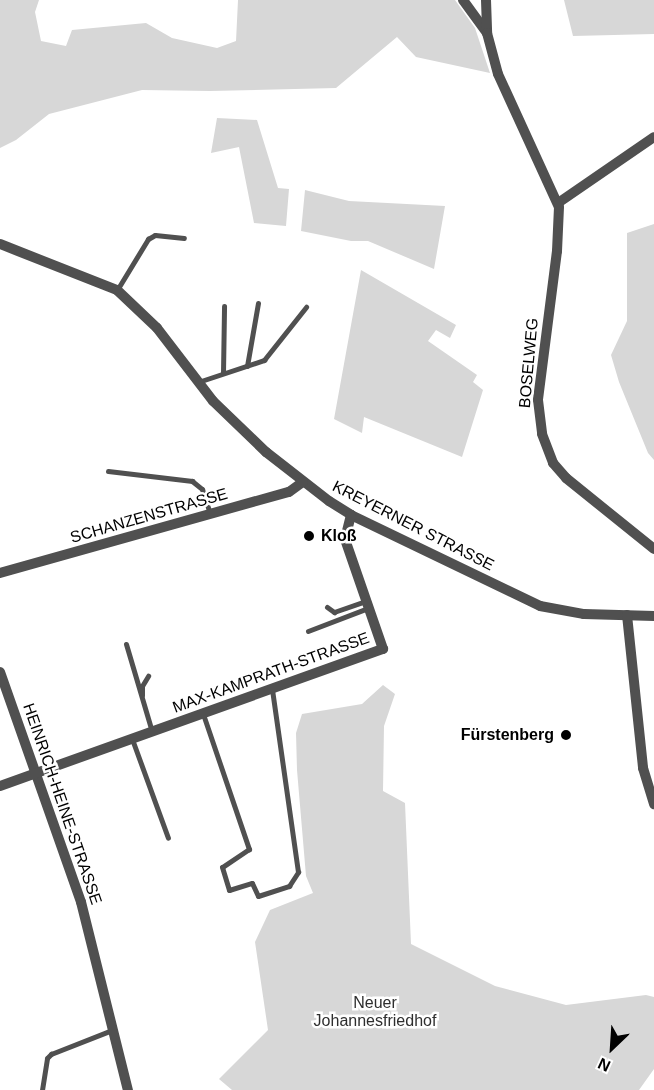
<!DOCTYPE html>
<html>
<head>
<meta charset="utf-8">
<style>
  body { margin:0 }
  #map { position:relative; width:654px; height:1090px; overflow:hidden; background:#fff; font-family:Arial,sans-serif }
  div>[style] { position:absolute }
  .green>* { inset:0; background:#d7d7d7 }
  .lane>* { height:5px; margin:-2.5px; padding:0 2.5px; transform-origin:2.5px; border-radius:2.5px; background:#505050 }
  .street>* { height:10px; margin:-5px; padding:0 5px; transform-origin:5px; border-radius:5px; background:#505050 }
  .dots>* { width:16px; height:16px; translate:-50% -50%; box-sizing:border-box; border:3px solid #fff; border-radius:50% }
  span { translate:-50% -50%; white-space:nowrap; text-align:center; line-height:1.15; -webkit-text-stroke:5px #fff; paint-order:stroke }
  .street-label { font-size:16px; color:#000 }
  .poi-label { font-size:16px; color:#000; font-weight:700 }
  .left { translate:0 -50%; text-align:left }
  .right { translate:-100% -50%; text-align:right }
  .park-label { font-size:16px; color:#2e2e2e }
  .north { position:absolute; left:582px; top:1018px; width:60px; height:60px; -webkit-text-stroke:4px #fff; paint-order:stroke; rotate:205deg; font-size:16px; font-weight:700; line-height:24px; text-align:center; color:#000 }
  .north::after { content:''; display:block; margin:auto; width:21px; height:27px; background:#000; clip-path:polygon(50% 0,100% 100%,50% 72%,0 100%) }
</style>
</head>
<body>
<div id="map">
  <div class="green">
    <div style="clip-path:polygon(0 0,39px 0,35px 12px,41px 41px,66px 46px,72px 30px,146px 23px,172px 38px,217px 48px,236px 41px,238px 0,455px 0,475px 28px,490px 73px,416px 57px,397px 37px,336px 88px,210px 91px,142px 90px,49px 114px,16px 140px,0 148px)"></div>
    <div style="clip-path:polygon(564px 0,654px 0,654px 34px,573px 36px)"></div>
    <div style="clip-path:polygon(217px 118px,257px 120px,278px 188px,289px 189px,286px 226px,254px 223px,239px 147px,211px 153px)"></div>
    <div style="clip-path:polygon(305px 190px,349px 201px,445px 206px,434px 269px,368px 241px,351px 241px,301px 231px)"></div>
    <div style="clip-path:polygon(654px 224px,654px 460px,648px 453px,619px 382px,611px 355px,627px 321px,627px 233px)"></div>
    <div style="clip-path:polygon(361px 270px,456px 325px,450px 338px,436px 330px,428px 341px,477px 375px,473px 382px,483px 390px,462px 457px,364px 417px,362px 433px,334px 419px)"></div>
    <div style="clip-path:polygon(383px 685px,395px 694px,384px 726px,383px 791px,405px 803px,411px 944px,495px 986px,566px 1005px,646px 995px,654px 997px,654px 1069px,639px 1090px,232px 1090px,219px 1079px,268px 1030px,255px 942px,270px 910px,313px 893px,306px 876px,297px 770px,296px 733px,302px 714px,362px 704px)"></div>
  </div>
  <div class="lane">
    <div style="left:117px;top:290px;width:60px;rotate:-58.7deg"></div>
    <div style="left:148px;top:239px;width:8px;rotate:-30deg"></div>
    <div style="left:155px;top:235px;width:29px;rotate:6deg"></div>
    <div style="left:247px;top:366px;width:64px;rotate:-80.1deg"></div>
    <div style="left:223px;top:373px;width:67px;rotate:-89.1deg"></div>
    <div style="left:198px;top:382px;width:70px;rotate:-18.4deg"></div>
    <div style="left:264px;top:360px;width:68px;rotate:-51.6deg"></div>
    <div style="left:108px;top:471px;width:85px;rotate:6.8deg"></div>
    <div style="left:192px;top:481px;width:13px;rotate:39deg"></div>
    <div style="left:202px;top:489px;width:26px;rotate:72deg"></div>
    <div style="left:327px;top:607px;width:9px;rotate:36deg"></div>
    <div style="left:334px;top:612px;width:34px;rotate:-19deg"></div>
    <div style="left:308px;top:631px;width:64px;rotate:-21deg"></div>
    <div style="left:126px;top:644px;width:92px;rotate:73.5deg"></div>
    <div style="left:142px;top:695px;width:9px;rotate:-90deg"></div>
    <div style="left:142px;top:686px;width:12px;rotate:-59deg"></div>
    <div style="left:203px;top:714px;width:143px;rotate:71.2deg"></div>
    <div style="left:249px;top:849px;width:32px;rotate:146deg"></div>
    <div style="left:222px;top:867px;width:24px;rotate:73deg"></div>
    <div style="left:229px;top:890px;width:24px;rotate:-17deg"></div>
    <div style="left:252px;top:883px;width:14px;rotate:65deg"></div>
    <div style="left:258px;top:896px;width:33px;rotate:-18deg"></div>
    <div style="left:289px;top:886px;width:17px;rotate:-57deg"></div>
    <div style="left:298px;top:872px;width:184px;rotate:-98.1deg"></div>
    <div style="left:132px;top:739px;width:105px;rotate:70deg"></div>
    <div style="left:42px;top:1090px;width:32px;rotate:-81deg"></div>
    <div style="left:47px;top:1058px;width:6px;rotate:-45deg"></div>
    <div style="left:51px;top:1054px;width:66px;rotate:-21.5deg"></div>
  </div>
  <div class="street">
    <div style="left:463px;top:0;width:41px;rotate:54deg"></div>
    <div style="left:486px;top:0;width:33px;rotate:88deg"></div>
    <div style="left:487px;top:33px;width:42px;rotate:75deg"></div>
    <div style="left:498px;top:74px;width:146px;rotate:65.4deg"></div>
    <div style="left:559px;top:207px;width:44px;rotate:92.6deg"></div>
    <div style="left:557px;top:251px;width:150px;rotate:97.3deg"></div>
    <div style="left:538px;top:400px;width:34px;rotate:83deg"></div>
    <div style="left:542px;top:434px;width:31px;rotate:69deg"></div>
    <div style="left:553px;top:463px;width:20px;rotate:49deg"></div>
    <div style="left:566px;top:478px;width:113px;rotate:38.9deg"></div>
    <div style="left:558px;top:203px;width:116px;rotate:-34.5deg"></div>
    <div style="left:0;top:244px;width:126px;rotate:21.5deg"></div>
    <div style="left:117px;top:290px;width:55px;rotate:43.5deg"></div>
    <div style="left:157px;top:328px;width:92px;rotate:52.5deg"></div>
    <div style="left:213px;top:401px;width:74px;rotate:43.9deg"></div>
    <div style="left:266px;top:452px;width:80px;rotate:37.9deg"></div>
    <div style="left:329px;top:501px;width:26px;rotate:32deg"></div>
    <div style="left:351px;top:515px;width:210px;rotate:25.7deg"></div>
    <div style="left:540px;top:606px;width:45px;rotate:10.3deg"></div>
    <div style="left:584px;top:614px;width:70px;rotate:1.6deg"></div>
    <div style="left:0;top:573px;width:300px;rotate:-15.7deg"></div>
    <div style="left:289px;top:492px;width:17px;rotate:-36deg"></div>
    <div style="left:627px;top:615px;width:154px;rotate:84deg"></div>
    <div style="left:643px;top:768px;width:38px;rotate:73deg"></div>
    <div style="left:0;top:672px;width:244px;rotate:70.6deg"></div>
    <div style="left:81px;top:902px;width:194px;rotate:76deg"></div>
    <div style="left:0;top:786px;width:407px;rotate:-19.7deg"></div>
    <div style="left:383px;top:649px;width:116px;rotate:-109.1deg"></div>
    <div style="left:345px;top:539px;width:25px;rotate:-76deg"></div>
  </div>
  <div class="dots">
    <div style="left:309px;top:536px;background:#000"></div>
    <div style="left:566px;top:735px;background:#000"></div>
  </div>
  <div class="street-label">
    <span style="left:529px;top:363px;rotate:-85deg">BOSELWEG</span>
    <span style="left:149px;top:516px;rotate:-16deg">SCHANZENSTRASSE</span>
    <span style="left:413px;top:526px;rotate:27deg">KREYERNER STRASSE</span>
    <span style="left:271px;top:673px;rotate:-20deg">MAX-KAMPRATH-STRASSE</span>
    <span style="left:62px;top:804px;rotate:71deg">HEINRICH-HEINE-STRASSE</span>
  </div>
  <div class="poi-label">
    <span class="left" style="left:321px;top:536px">Kloß</span>
    <span class="right" style="left:554px;top:735px">Fürstenberg</span>
  </div>
  <div class="park-label">
    <span style="left:375px;top:1012px">Neuer<br>Johannesfriedhof</span>
  </div>
  <div class="north">N</div>
</div>
</body>
</html>
